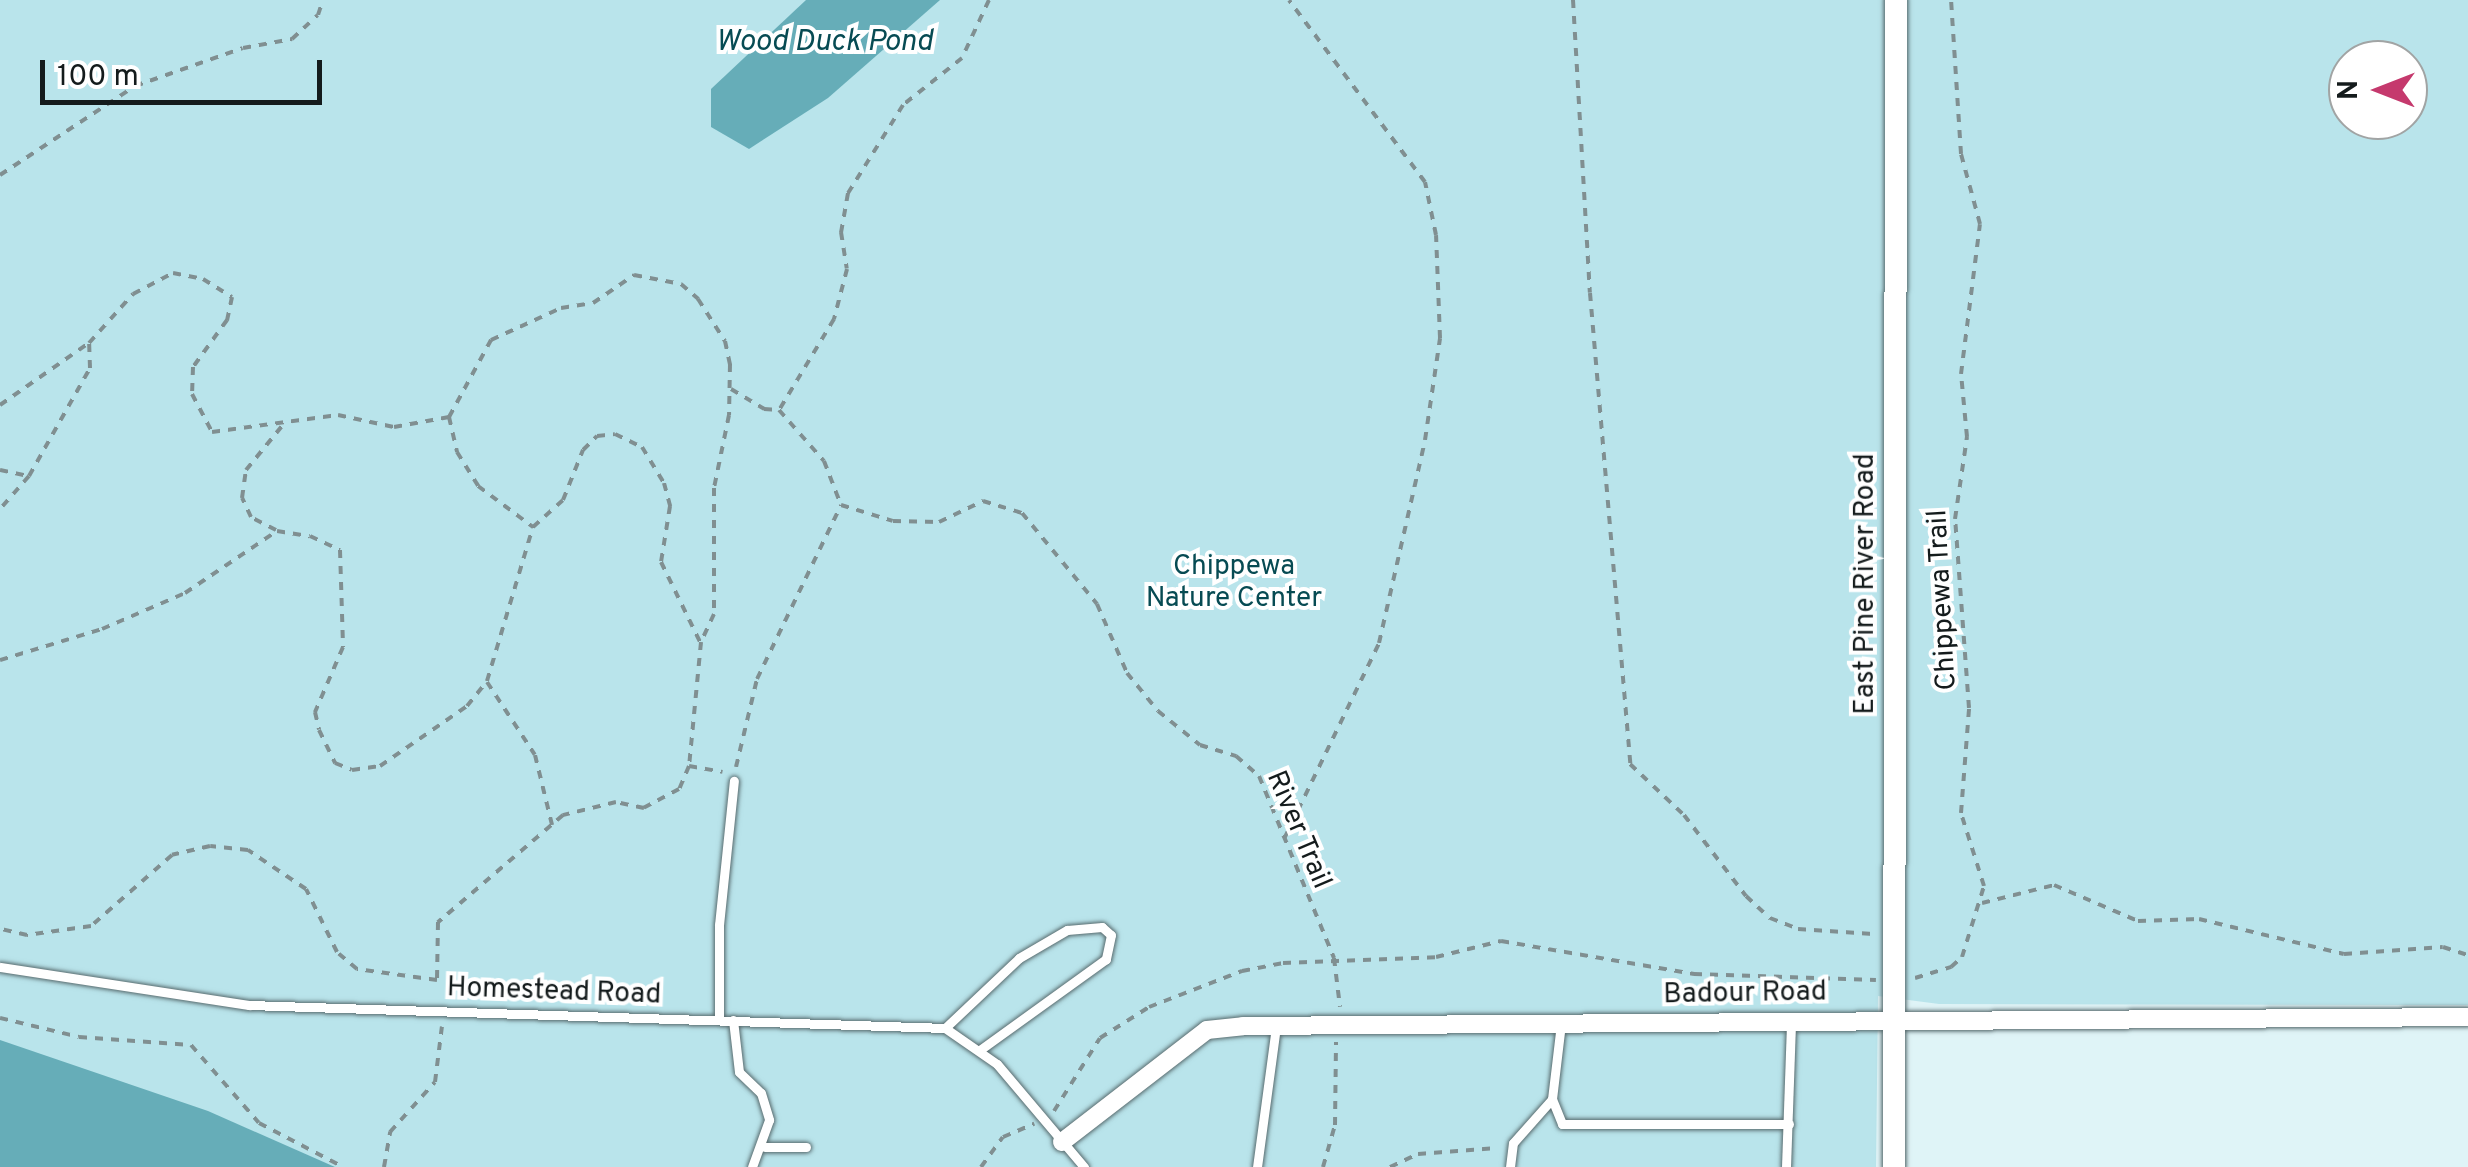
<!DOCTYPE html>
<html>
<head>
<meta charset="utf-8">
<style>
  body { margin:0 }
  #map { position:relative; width:2468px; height:1167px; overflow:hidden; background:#dff4f7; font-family:Overpass,sans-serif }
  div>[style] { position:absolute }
  .green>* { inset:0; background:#b9e4eb }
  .water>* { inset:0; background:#66adb8 }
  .path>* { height:4px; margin-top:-2px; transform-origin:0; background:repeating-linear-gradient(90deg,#808f91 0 8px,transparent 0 16px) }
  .roads { filter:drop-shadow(0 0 2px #586b6e) drop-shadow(0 0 2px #586b6e) }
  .service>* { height:9px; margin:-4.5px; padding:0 4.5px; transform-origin:4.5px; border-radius:4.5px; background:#fff }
  .minor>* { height:18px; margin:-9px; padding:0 9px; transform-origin:9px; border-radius:9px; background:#fff }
  .tertiary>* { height:22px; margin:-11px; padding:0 11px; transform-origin:11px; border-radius:11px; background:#fff }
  span { translate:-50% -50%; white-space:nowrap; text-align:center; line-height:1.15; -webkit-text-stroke:8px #fff; paint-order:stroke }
  .park-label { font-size:28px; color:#074b53 }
  .street-label { font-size:28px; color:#141b1c }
  .water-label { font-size:30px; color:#074b53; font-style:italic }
  .north { position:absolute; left:2328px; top:40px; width:100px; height:100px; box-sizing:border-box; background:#fff; border:2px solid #a1a4a4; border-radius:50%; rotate:270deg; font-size:28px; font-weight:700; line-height:40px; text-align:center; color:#141b1c }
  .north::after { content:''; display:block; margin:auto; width:35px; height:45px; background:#c5396d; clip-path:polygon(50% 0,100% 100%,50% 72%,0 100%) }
  .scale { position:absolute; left:40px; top:60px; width:282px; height:45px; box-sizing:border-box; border:5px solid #141b1c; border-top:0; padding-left:12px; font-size:30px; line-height:35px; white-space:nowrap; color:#141b1c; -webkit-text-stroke:8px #fff; paint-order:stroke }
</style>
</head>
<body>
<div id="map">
  <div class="green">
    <div style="clip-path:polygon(evenodd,0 0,2468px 0,2468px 1005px,1939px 1004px,1878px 996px,1876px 1167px,0 1167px,0 0,2348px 60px,2408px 60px,2408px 120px,2348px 120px,2348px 60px)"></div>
  </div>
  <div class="water">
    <div style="clip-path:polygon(806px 0,940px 0,828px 98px,749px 149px,711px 127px,711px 89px)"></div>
    <div style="clip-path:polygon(0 1040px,208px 1111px,335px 1167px,0 1167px)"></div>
  </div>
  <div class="path">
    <div style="left:989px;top:0;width:64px;rotate:115deg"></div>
    <div style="left:962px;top:58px;width:75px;rotate:141.5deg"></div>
    <div style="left:903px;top:105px;width:104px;rotate:122deg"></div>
    <div style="left:848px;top:193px;width:40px;rotate:100deg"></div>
    <div style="left:841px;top:232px;width:37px;rotate:81deg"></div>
    <div style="left:847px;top:269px;width:52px;rotate:104.6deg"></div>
    <div style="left:834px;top:319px;width:106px;rotate:121.1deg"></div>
    <div style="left:779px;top:410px;width:68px;rotate:48.6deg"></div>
    <div style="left:824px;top:461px;width:47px;rotate:68.9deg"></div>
    <div style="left:841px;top:505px;width:54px;rotate:17.1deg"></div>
    <div style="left:893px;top:521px;width:46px;rotate:1.2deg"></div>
    <div style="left:939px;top:522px;width:49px;rotate:-25.5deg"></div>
    <div style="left:983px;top:501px;width:41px;rotate:17.1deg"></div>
    <div style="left:1022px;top:513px;width:118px;rotate:50.5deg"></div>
    <div style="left:1097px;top:604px;width:75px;rotate:66.5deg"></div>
    <div style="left:1127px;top:673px;width:49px;rotate:50.8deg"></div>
    <div style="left:1158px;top:711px;width:54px;rotate:39deg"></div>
    <div style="left:1200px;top:745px;width:38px;rotate:17deg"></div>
    <div style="left:1236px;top:756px;width:30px;rotate:41deg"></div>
    <div style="left:1259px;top:776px;width:197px;rotate:67.6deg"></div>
    <div style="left:1334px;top:958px;width:49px;rotate:83deg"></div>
    <div style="left:1573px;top:0;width:293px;rotate:86.7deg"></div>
    <div style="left:1590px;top:293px;width:473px;rotate:85.1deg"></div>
    <div style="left:1630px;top:764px;width:74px;rotate:43.4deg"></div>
    <div style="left:1684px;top:815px;width:102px;rotate:52.6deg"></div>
    <div style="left:1746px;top:896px;width:33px;rotate:43deg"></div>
    <div style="left:1770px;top:918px;width:30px;rotate:21deg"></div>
    <div style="left:1798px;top:929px;width:75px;rotate:3.8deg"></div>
    <div style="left:0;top:175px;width:162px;rotate:-33.4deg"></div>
    <div style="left:135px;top:86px;width:114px;rotate:-19.4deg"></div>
    <div style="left:243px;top:48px;width:50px;rotate:-10.4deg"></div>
    <div style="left:292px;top:39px;width:35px;rotate:-43deg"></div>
    <div style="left:318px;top:15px;width:16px;rotate:-72deg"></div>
    <div style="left:731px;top:389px;width:39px;rotate:31deg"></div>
    <div style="left:764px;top:409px;width:15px;rotate:4deg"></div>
    <div style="left:0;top:405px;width:108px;rotate:-34.9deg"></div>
    <div style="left:89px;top:343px;width:66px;rotate:-48.1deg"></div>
    <div style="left:133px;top:294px;width:45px;rotate:-27.7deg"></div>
    <div style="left:173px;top:273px;width:31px;rotate:11deg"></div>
    <div style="left:203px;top:279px;width:34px;rotate:32deg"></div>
    <div style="left:232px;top:297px;width:24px;rotate:102deg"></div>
    <div style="left:227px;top:320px;width:58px;rotate:125.9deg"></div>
    <div style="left:193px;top:367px;width:27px;rotate:92deg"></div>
    <div style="left:192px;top:394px;width:43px;rotate:62.2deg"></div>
    <div style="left:212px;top:432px;width:127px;rotate:-7.7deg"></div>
    <div style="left:338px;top:415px;width:57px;rotate:12.1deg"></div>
    <div style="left:394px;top:427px;width:56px;rotate:-10.3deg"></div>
    <div style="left:449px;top:417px;width:88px;rotate:-61.4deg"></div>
    <div style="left:491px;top:340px;width:77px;rotate:-24.6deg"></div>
    <div style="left:561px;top:308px;width:32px;rotate:-9deg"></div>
    <div style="left:593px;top:303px;width:50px;rotate:-34.3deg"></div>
    <div style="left:634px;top:275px;width:48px;rotate:10.8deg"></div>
    <div style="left:681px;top:284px;width:23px;rotate:41deg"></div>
    <div style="left:698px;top:299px;width:50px;rotate:57.3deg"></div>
    <div style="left:725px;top:341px;width:24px;rotate:78deg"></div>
    <div style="left:730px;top:364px;width:51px;rotate:91.1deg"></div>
    <div style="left:729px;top:415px;width:75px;rotate:101.6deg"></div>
    <div style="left:714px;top:488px;width:126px;rotate:90deg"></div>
    <div style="left:714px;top:614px;width:31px;rotate:115deg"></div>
    <div style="left:701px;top:642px;width:125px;rotate:95.5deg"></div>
    <div style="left:689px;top:766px;width:25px;rotate:113deg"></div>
    <div style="left:679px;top:789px;width:40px;rotate:152deg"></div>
    <div style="left:644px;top:808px;width:29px;rotate:-168deg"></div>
    <div style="left:616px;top:802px;width:55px;rotate:166.2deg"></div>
    <div style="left:563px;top:815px;width:165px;rotate:139.4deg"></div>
    <div style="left:438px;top:922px;width:58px;rotate:91deg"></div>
    <div style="left:437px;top:980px;width:81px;rotate:-172.2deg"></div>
    <div style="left:357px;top:969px;width:26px;rotate:-140deg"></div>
    <div style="left:337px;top:952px;width:70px;rotate:-116.2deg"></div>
    <div style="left:306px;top:889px;width:70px;rotate:-146.1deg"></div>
    <div style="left:248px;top:850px;width:38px;rotate:-174deg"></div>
    <div style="left:210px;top:846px;width:39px;rotate:167deg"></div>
    <div style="left:172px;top:855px;width:108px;rotate:138.8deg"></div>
    <div style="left:91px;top:926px;width:65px;rotate:172deg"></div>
    <div style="left:27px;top:935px;width:28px;rotate:-167deg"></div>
    <div style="left:449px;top:417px;width:36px;rotate:77deg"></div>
    <div style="left:457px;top:452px;width:40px;rotate:58deg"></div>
    <div style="left:478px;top:486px;width:69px;rotate:36.7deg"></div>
    <div style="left:0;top:470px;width:30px;rotate:12deg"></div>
    <div style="left:29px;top:476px;width:44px;rotate:131.3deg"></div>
    <div style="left:29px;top:476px;width:124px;rotate:-60.5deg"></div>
    <div style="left:90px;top:368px;width:25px;rotate:-92deg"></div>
    <div style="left:276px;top:530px;width:28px;rotate:-153deg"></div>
    <div style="left:251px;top:517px;width:21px;rotate:-115deg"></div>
    <div style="left:242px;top:498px;width:28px;rotate:-82deg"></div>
    <div style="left:246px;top:470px;width:57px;rotate:-50.7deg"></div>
    <div style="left:0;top:660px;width:107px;rotate:-16.9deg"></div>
    <div style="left:102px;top:629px;width:90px;rotate:-23.4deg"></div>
    <div style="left:185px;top:593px;width:111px;rotate:-34deg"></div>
    <div style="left:277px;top:531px;width:33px;rotate:9deg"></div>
    <div style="left:310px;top:536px;width:33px;rotate:25deg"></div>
    <div style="left:340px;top:550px;width:97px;rotate:88.2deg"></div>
    <div style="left:343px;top:647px;width:71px;rotate:113.3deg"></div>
    <div style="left:315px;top:712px;width:18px;rotate:77deg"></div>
    <div style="left:319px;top:730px;width:37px;rotate:64deg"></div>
    <div style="left:335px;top:763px;width:18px;rotate:22deg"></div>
    <div style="left:352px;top:770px;width:28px;rotate:-8deg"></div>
    <div style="left:380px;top:766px;width:106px;rotate:-34.6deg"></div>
    <div style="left:467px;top:706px;width:32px;rotate:-51deg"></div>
    <div style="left:487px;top:681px;width:161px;rotate:-73.4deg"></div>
    <div style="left:533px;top:527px;width:40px;rotate:-42deg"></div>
    <div style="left:563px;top:500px;width:54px;rotate:-68.2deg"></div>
    <div style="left:583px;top:450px;width:20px;rotate:-45deg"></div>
    <div style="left:597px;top:436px;width:18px;rotate:-6deg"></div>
    <div style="left:615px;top:434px;width:30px;rotate:26deg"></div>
    <div style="left:642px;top:447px;width:42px;rotate:58.6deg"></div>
    <div style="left:664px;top:483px;width:24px;rotate:75deg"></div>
    <div style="left:670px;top:506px;width:57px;rotate:99.1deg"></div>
    <div style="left:661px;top:562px;width:89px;rotate:64deg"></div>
    <div style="left:487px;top:682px;width:87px;rotate:56.7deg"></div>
    <div style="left:535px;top:755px;width:72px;rotate:76.3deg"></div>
    <div style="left:689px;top:766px;width:34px;rotate:10deg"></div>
    <div style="left:736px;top:767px;width:90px;rotate:-76.6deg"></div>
    <div style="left:757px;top:679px;width:193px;rotate:-64.2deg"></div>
    <div style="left:1284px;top:839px;width:218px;rotate:-64.1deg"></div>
    <div style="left:1379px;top:643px;width:208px;rotate:-77.2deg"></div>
    <div style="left:1425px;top:440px;width:103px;rotate:-81.6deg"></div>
    <div style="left:1440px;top:338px;width:103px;rotate:-92.2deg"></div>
    <div style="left:1436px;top:235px;width:54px;rotate:-101.7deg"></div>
    <div style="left:1425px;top:182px;width:227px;rotate:-126.8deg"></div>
    <div style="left:1982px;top:903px;width:74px;rotate:-14deg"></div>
    <div style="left:2054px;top:885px;width:91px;rotate:23.2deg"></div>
    <div style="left:2138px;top:921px;width:61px;rotate:-1.9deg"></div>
    <div style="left:2199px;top:919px;width:149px;rotate:13.6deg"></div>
    <div style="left:2344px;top:954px;width:99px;rotate:-4deg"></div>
    <div style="left:2443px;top:947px;width:26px;rotate:18deg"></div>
    <div style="left:1915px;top:978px;width:38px;rotate:-17deg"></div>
    <div style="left:1951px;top:967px;width:15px;rotate:-42deg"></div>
    <div style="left:1962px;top:957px;width:74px;rotate:-72.8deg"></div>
    <div style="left:1984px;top:886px;width:77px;rotate:-107.5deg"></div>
    <div style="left:1961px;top:813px;width:105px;rotate:-85.6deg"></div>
    <div style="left:1969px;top:708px;width:190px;rotate:-94.2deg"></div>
    <div style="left:1955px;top:519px;width:83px;rotate:-81.7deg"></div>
    <div style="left:1967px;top:437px;width:63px;rotate:-95.4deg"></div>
    <div style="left:1961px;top:374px;width:151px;rotate:-82.8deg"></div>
    <div style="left:1980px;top:224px;width:73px;rotate:-105.2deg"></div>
    <div style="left:1961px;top:154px;width:154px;rotate:-93.7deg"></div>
    <div style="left:0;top:1018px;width:81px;rotate:13.5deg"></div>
    <div style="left:79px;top:1037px;width:112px;rotate:4.1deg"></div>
    <div style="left:191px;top:1045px;width:103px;rotate:48.9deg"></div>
    <div style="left:259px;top:1123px;width:95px;rotate:27.6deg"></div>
    <div style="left:1054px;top:1111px;width:86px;rotate:-57.8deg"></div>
    <div style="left:1100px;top:1038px;width:58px;rotate:-32.3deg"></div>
    <div style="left:1149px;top:1007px;width:100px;rotate:-21.2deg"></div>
    <div style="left:1242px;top:971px;width:42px;rotate:-11deg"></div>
    <div style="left:1283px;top:963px;width:153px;rotate:-2.2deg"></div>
    <div style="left:1436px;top:957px;width:67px;rotate:-13.8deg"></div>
    <div style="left:1501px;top:941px;width:196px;rotate:9.7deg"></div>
    <div style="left:1694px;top:974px;width:182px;rotate:1.9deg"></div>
    <div style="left:384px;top:1167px;width:36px;rotate:-80deg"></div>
    <div style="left:390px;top:1132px;width:67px;rotate:-48deg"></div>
    <div style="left:435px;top:1082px;width:56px;rotate:-82.9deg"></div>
    <div style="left:981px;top:1167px;width:37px;rotate:-54deg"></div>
    <div style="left:1003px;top:1137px;width:34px;rotate:-23deg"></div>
    <div style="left:1323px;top:1167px;width:44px;rotate:-74.1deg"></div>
    <div style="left:1335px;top:1125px;width:83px;rotate:-89.3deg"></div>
    <div style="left:1390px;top:1167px;width:31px;rotate:-25deg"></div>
    <div style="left:1418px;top:1154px;width:79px;rotate:-4.3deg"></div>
  </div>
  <div class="roads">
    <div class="service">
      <div style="left:0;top:967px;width:252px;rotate:8.7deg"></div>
      <div style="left:249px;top:1005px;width:696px;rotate:1.89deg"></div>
      <div style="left:945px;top:1028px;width:63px;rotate:34.7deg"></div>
      <div style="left:997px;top:1064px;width:135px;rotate:49.8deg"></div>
      <div style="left:719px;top:1020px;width:95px;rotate:-90deg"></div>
      <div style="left:719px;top:925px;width:145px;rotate:-84.1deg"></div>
      <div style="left:733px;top:1020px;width:52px;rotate:83.4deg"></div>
      <div style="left:739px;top:1072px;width:30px;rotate:44deg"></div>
      <div style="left:761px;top:1093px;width:28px;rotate:73deg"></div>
      <div style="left:769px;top:1120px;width:50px;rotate:109.9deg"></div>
      <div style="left:945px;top:1028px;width:102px;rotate:-43.4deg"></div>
      <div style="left:1019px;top:958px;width:56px;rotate:-30.3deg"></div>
      <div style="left:1067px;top:930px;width:35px;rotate:-5deg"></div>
      <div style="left:1102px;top:927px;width:12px;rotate:42deg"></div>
      <div style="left:1111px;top:935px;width:25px;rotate:102deg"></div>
      <div style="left:1106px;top:959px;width:155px;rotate:144.2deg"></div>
      <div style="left:1552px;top:1099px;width:27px;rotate:68deg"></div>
      <div style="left:1562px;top:1124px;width:227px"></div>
      <div style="left:765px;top:1147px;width:41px"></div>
      <div style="left:1257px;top:1167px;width:141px;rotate:-82.3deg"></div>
      <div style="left:1510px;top:1167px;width:24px;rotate:-83deg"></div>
      <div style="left:1513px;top:1143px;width:59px;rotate:-48.4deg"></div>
      <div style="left:1552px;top:1099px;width:77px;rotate:-83.2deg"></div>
      <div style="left:1786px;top:1167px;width:144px;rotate:-88deg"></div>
    </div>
    <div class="minor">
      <div style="left:1062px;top:1142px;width:183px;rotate:-37.7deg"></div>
      <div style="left:1207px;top:1030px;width:36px;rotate:-6deg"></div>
      <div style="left:1243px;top:1026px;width:1225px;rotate:-0.42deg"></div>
    </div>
    <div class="tertiary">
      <div style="left:1894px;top:1167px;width:1167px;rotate:-89.9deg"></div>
    </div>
  </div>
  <div class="park-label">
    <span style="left:1234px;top:583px">Chippewa<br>Nature Center</span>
  </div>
  <div class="street-label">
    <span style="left:1866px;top:584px;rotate:-90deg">East Pine River Road</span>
    <span style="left:1943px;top:600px;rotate:-93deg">Chippewa Trail</span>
    <span style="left:1298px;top:830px;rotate:67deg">River Trail</span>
    <span style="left:554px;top:992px;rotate:2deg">Homestead Road</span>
    <span style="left:1745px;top:994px;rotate:-1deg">Badour Road</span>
  </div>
  <div class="water-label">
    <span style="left:824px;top:43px">Wood Duck Pond</span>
  </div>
  <div class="north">N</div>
  <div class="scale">100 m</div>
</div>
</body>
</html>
